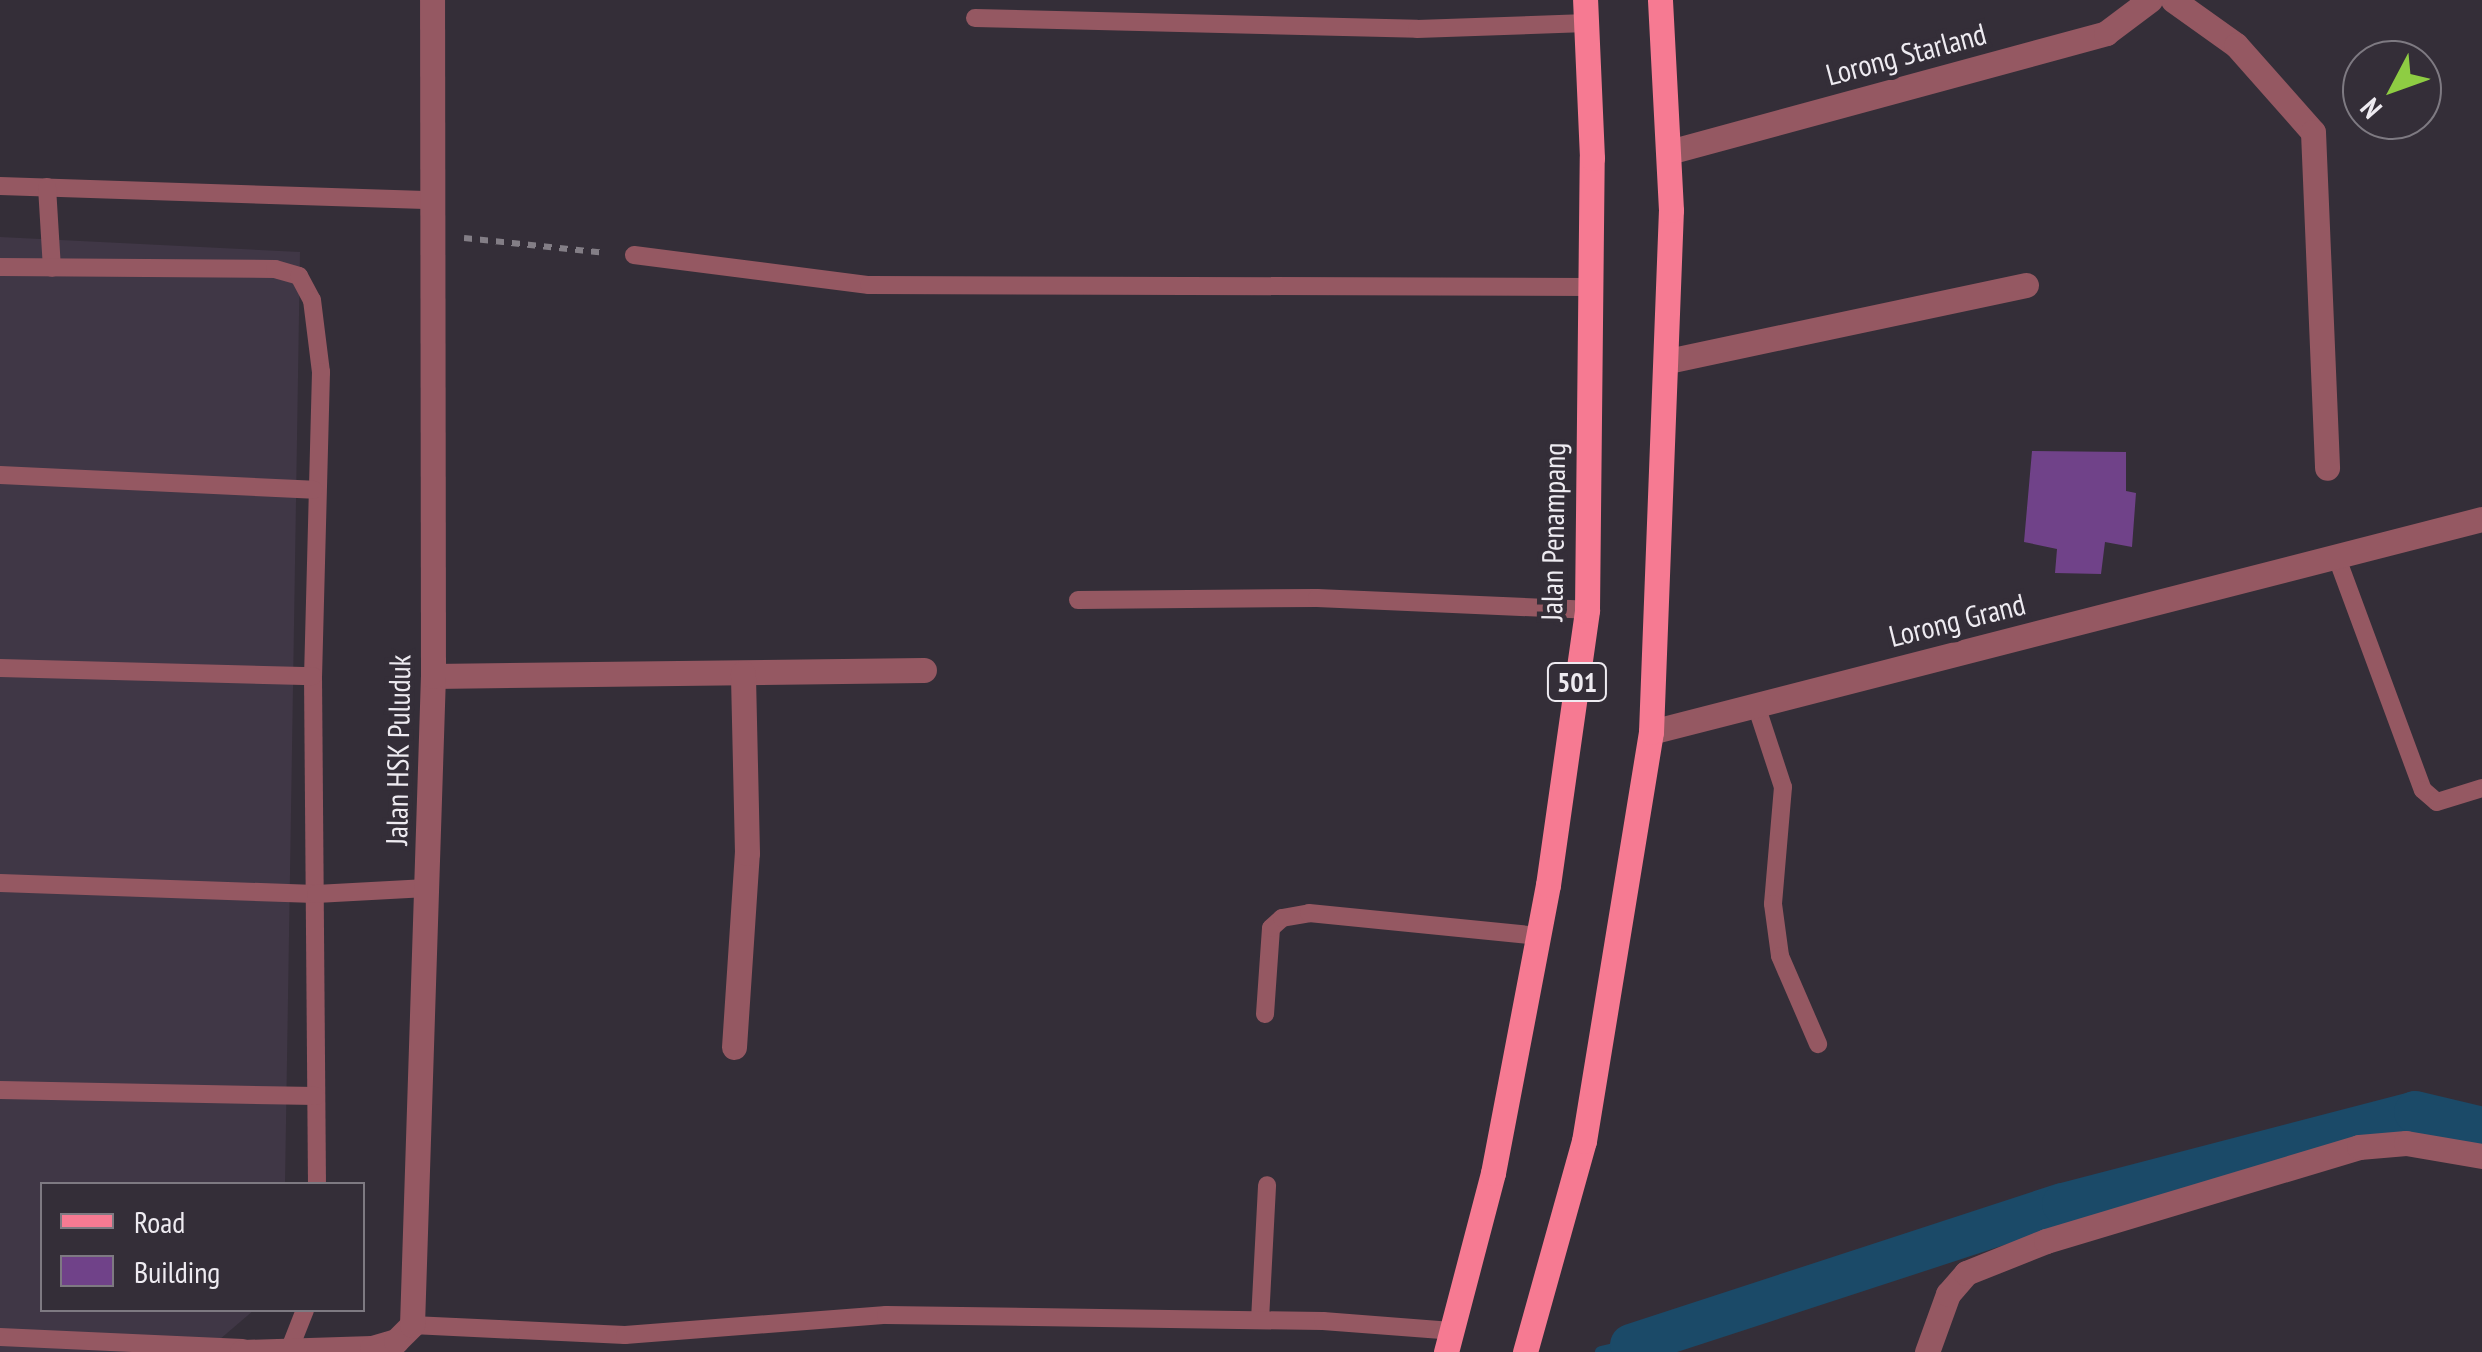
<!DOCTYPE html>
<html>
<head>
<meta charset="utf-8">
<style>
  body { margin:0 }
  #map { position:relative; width:2482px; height:1352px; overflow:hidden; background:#342e38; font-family:"PT Sans Narrow",sans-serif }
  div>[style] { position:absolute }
  .built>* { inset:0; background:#403746 }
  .stream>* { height:12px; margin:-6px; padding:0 6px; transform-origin:6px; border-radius:6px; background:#1b4a68 }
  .canal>* { height:42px; margin:-21px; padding:0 21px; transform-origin:21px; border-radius:21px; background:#1b4a68 }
  .building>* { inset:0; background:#704289 }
  .path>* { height:6px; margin-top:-3px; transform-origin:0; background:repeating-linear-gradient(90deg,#837e86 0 8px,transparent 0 16px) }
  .service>* { height:18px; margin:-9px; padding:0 9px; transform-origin:9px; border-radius:9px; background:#955862 }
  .minor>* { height:25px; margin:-12.5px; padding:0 12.5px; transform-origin:12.5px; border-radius:12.5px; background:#955862 }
  .primary>* { height:25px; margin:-12.5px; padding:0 12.5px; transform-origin:12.5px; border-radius:12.5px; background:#f67a92 }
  span { translate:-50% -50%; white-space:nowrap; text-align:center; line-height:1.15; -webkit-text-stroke:9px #342e38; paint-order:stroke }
  .shield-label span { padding:2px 8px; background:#342e38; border:2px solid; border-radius:8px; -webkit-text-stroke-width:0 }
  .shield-label { font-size:28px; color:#eeebf1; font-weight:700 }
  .street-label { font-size:30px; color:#eeebf1 }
  .legend { position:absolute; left:40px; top:1182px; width:325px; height:130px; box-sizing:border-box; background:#342e38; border:2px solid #7e7a82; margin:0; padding:12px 18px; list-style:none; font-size:30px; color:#eeebf1 }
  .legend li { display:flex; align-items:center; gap:20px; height:50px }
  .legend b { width:50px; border:2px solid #7e7a82 }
  .north { position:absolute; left:2342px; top:40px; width:100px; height:100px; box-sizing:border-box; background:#342e38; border:2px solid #7e7a82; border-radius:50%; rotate:229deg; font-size:28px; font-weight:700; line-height:40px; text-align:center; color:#eeebf1 }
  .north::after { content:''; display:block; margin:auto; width:35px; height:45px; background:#8ecd43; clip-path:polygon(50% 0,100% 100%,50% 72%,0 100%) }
</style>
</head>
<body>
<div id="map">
  <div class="built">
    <div style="clip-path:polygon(0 237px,300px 252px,285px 1184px,42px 1184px,42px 1310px,254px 1310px,205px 1352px,0 1352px)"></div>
  </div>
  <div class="stream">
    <div style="left:1601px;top:1352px;width:31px;rotate:-13deg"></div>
  </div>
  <div class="canal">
    <div style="left:1631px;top:1345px;width:454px;rotate:-18.1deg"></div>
    <div style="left:2063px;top:1204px;width:364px;rotate:-14.6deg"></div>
    <div style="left:2415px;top:1112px;width:69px;rotate:13.4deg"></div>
  </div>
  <div class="building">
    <div style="clip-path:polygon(2032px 451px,2126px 452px,2126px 491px,2136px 493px,2132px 547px,2105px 542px,2101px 574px,2055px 573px,2057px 549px,2024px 542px)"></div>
  </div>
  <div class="path">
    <div style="left:464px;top:238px;width:143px;rotate:6deg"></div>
  </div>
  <div class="service">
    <div style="left:975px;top:18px;width:442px;rotate:1.4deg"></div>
    <div style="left:1417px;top:29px;width:170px;rotate:-2deg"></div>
    <div style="left:0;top:186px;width:433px;rotate:1.9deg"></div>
    <div style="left:47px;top:187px;width:81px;rotate:86.5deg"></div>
    <div style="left:634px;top:255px;width:237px;rotate:7.3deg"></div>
    <div style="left:869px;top:285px;width:719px;rotate:0.16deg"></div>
    <div style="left:0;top:267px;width:275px;rotate:0.4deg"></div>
    <div style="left:275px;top:269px;width:25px;rotate:16deg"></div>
    <div style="left:299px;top:276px;width:27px;rotate:62deg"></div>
    <div style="left:312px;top:300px;width:73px;rotate:82.9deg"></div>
    <div style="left:321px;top:372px;width:304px;rotate:91.5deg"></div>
    <div style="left:313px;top:676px;width:508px;rotate:89.55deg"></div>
    <div style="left:0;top:475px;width:314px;rotate:2.7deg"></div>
    <div style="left:2337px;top:558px;width:247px;rotate:69.7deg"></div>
    <div style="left:2423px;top:790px;width:18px;rotate:41deg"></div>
    <div style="left:2437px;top:802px;width:47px;rotate:-17.3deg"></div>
    <div style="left:1078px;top:600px;width:239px;rotate:-0.5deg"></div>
    <div style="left:1317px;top:598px;width:270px;rotate:2.5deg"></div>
    <div style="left:0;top:668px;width:313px;rotate:1.5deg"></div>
    <div style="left:1756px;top:705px;width:86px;rotate:71.8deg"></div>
    <div style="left:1783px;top:787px;width:117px;rotate:94.9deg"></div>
    <div style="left:1773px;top:904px;width:52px;rotate:82.3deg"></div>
    <div style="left:1780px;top:956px;width:96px;rotate:66.6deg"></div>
    <div style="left:0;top:883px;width:316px;rotate:2deg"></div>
    <div style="left:316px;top:894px;width:111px;rotate:-3.1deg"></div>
    <div style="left:1265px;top:1014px;width:86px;rotate:-86deg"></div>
    <div style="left:1271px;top:928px;width:15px;rotate:-42deg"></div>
    <div style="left:1282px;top:918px;width:27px;rotate:-10deg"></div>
    <div style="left:1309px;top:913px;width:230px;rotate:5.7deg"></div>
    <div style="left:0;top:1090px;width:316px;rotate:1.1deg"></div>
    <div style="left:1260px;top:1320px;width:135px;rotate:-87deg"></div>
    <div style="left:412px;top:1325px;width:213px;rotate:2.7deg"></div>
    <div style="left:625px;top:1335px;width:262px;rotate:-4.4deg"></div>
    <div style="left:886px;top:1315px;width:437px;rotate:0.8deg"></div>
    <div style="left:1323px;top:1321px;width:129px;rotate:4.4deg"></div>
    <div style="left:0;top:1337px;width:243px;rotate:2.6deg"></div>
    <div style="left:290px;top:1348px;width:41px;rotate:-68.5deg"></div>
  </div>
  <div class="minor">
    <div style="left:2173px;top:0;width:77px;rotate:35.5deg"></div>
    <div style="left:2236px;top:45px;width:116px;rotate:48.5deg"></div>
    <div style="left:2313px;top:132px;width:336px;rotate:87.6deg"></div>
    <div style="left:1669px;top:152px;width:453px;rotate:-15.2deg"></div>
    <div style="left:2106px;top:33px;width:55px;rotate:-36.9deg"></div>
    <div style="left:1668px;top:361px;width:366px;rotate:-12deg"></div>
    <div style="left:433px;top:676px;width:491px;rotate:-0.7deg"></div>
    <div style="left:1651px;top:732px;width:858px;rotate:-14.38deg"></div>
    <div style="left:734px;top:1047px;width:194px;rotate:-86.2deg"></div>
    <div style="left:747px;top:853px;width:180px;rotate:-91.3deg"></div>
    <div style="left:242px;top:1352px;width:130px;rotate:-1.8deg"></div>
    <div style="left:372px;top:1348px;width:25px;rotate:-16deg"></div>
    <div style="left:396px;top:1341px;width:23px;rotate:-45deg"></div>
    <div style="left:412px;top:1325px;width:649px;rotate:-88.15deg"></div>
    <div style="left:433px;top:676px;width:676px;rotate:-90.08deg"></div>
    <div style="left:1927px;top:1352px;width:62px;rotate:-70.1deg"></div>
    <div style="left:1948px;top:1294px;width:28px;rotate:-49deg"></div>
    <div style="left:1966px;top:1273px;width:86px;rotate:-21.8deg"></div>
    <div style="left:2046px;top:1241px;width:327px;rotate:-16.7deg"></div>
    <div style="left:2359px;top:1147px;width:47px;rotate:-4.9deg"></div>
    <div style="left:2406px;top:1143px;width:77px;rotate:9.7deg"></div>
  </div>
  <div class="primary">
    <div style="left:1446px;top:1352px;width:185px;rotate:-75.3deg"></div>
    <div style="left:1493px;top:1173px;width:293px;rotate:-79.2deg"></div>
    <div style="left:1548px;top:885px;width:278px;rotate:-81.9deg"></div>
    <div style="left:1587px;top:610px;width:452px;rotate:-89.4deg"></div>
    <div style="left:1592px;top:158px;width:158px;rotate:-92.5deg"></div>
    <div style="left:1525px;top:1352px;width:219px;rotate:-74.4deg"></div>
    <div style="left:1584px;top:1141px;width:414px;rotate:-80.7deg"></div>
    <div style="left:1651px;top:732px;width:522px;rotate:-87.81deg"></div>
    <div style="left:1671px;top:210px;width:210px;rotate:-93deg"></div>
  </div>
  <div class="shield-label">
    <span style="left:1577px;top:682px">501</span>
  </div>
  <div class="street-label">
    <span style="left:1906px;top:54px;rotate:-15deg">Lorong Starland</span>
    <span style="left:1553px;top:532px;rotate:-89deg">Jalan Penampang</span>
    <span style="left:1957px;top:620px;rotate:-14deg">Lorong Grand</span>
    <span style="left:398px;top:750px;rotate:-89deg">Jalan HSK Puluduk</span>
  </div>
  <ul class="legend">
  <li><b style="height:12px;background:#f67a92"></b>Road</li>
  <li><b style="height:28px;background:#704289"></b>Building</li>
  </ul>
  <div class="north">N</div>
</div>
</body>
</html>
